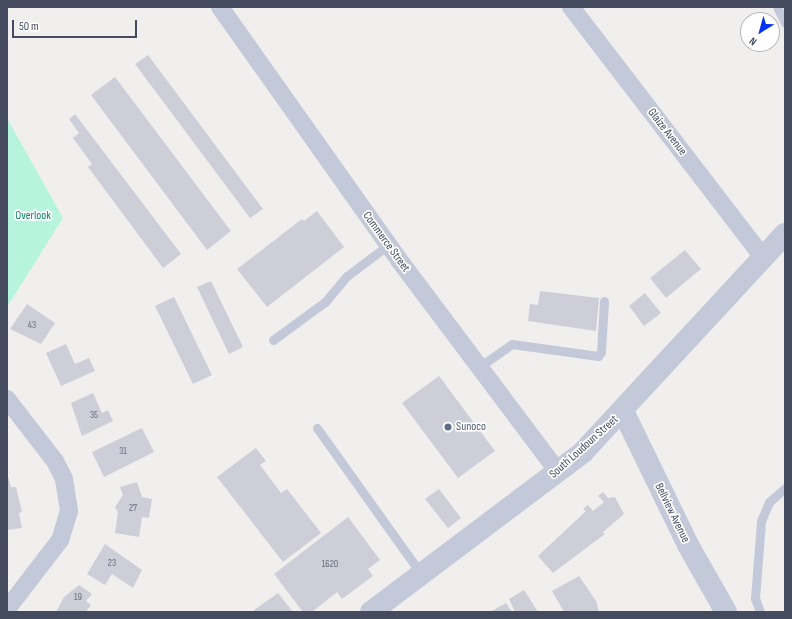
<!DOCTYPE html>
<html>
<head>
<meta charset="utf-8">
<style>
  body { margin:0 }
  #map { position:relative; width:792px; height:619px; overflow:hidden; background:#f1efee; font-family:"Sofia Sans Condensed",sans-serif }
  div>[style] { position:absolute }
  .green>* { inset:0; background:#b7f4de }
  .building>* { inset:0; background:#cdced7 }
  .service>* { height:9px; margin:-4.5px; padding:0 4.5px; transform-origin:4.5px; border-radius:4.5px; background:#c3c9d8 }
  .minor>* { height:18px; margin:-9px; padding:0 9px; transform-origin:9px; border-radius:9px; background:#c3c9d8 }
  .tertiary>* { height:22px; margin:-11px; padding:0 11px; transform-origin:11px; border-radius:11px; background:#c3c9d8 }
  .dots>* { width:11px; height:11px; translate:-50% -50%; box-sizing:border-box; border:2px solid #fff; border-radius:50% }
  span { translate:-50% -50%; white-space:nowrap; text-align:center; line-height:1.15; -webkit-text-stroke:3.5px #fff; paint-order:stroke }
  .number-label { font-size:10px; color:#666c7c }
  .number-label span { -webkit-text-stroke-width:0 }
  .street-label { font-size:12px; color:#444b5e }
  .park-label { font-size:12px; color:#0c8264 }
  .service-label { font-size:12px; color:#4e5e75 }
  .left { translate:0 -50%; text-align:left }
  .frame { position:absolute; inset:0; border:8px solid #444b5e; pointer-events:none }
  .north { position:absolute; left:740px; top:12px; width:40px; height:40px; box-sizing:border-box; background:#fff; border:1px solid #b4b7bf; border-radius:50%; rotate:217deg; font-size:11px; font-weight:700; line-height:16px; text-align:center; color:#444b5e }
  .north::after { content:''; display:block; margin:auto; width:14px; height:18px; background:#0432f5; clip-path:polygon(50% 0,100% 100%,50% 72%,0 100%) }
  .scale { position:absolute; left:12px; top:20px; width:125px; height:18px; box-sizing:border-box; border:2px solid #444b5e; border-top:0; padding-left:5px; font-size:12px; line-height:14px; white-space:nowrap; color:#444b5e; -webkit-text-stroke:3px #fff; paint-order:stroke }
</style>
</head>
<body>
<div id="map">
  <div class="green">
    <div style="clip-path:polygon(7px 118px,63px 218px,7px 307px)"></div>
  </div>
  <div class="building">
    <div style="clip-path:polygon(148px 55px,263px 209px,250px 218px,135px 64px)"></div>
    <div style="clip-path:polygon(115px 77px,231px 231px,207px 250px,91px 95px)"></div>
    <div style="clip-path:polygon(75px 114px,181px 254px,163px 268px,88px 167px,92px 164px,73px 138px,79px 133px,69px 119px)"></div>
    <div style="clip-path:polygon(317px 211px,344px 247px,267px 307px,237px 269px,302px 219px,304px 221px)"></div>
    <div style="clip-path:polygon(685px 250px,701px 269px,666px 298px,650px 278px)"></div>
    <div style="clip-path:polygon(211px 281px,243px 347px,229px 354px,197px 287px)"></div>
    <div style="clip-path:polygon(540px 291px,599px 298px,596px 331px,528px 321px,530px 304px,538px 305px)"></div>
    <div style="clip-path:polygon(645px 293px,661px 313px,644px 326px,629px 306px)"></div>
    <div style="clip-path:polygon(174px 297px,212px 375px,193px 384px,155px 306px)"></div>
    <div style="clip-path:polygon(27px 304px,55px 323px,41px 344px,10px 329px)"></div>
    <div style="clip-path:polygon(66px 344px,75px 364px,89px 358px,95px 371px,61px 386px,46px 353px)"></div>
    <div style="clip-path:polygon(439px 376px,495px 451px,458px 478px,402px 403px)"></div>
    <div style="clip-path:polygon(93px 393px,102px 413px,108px 410px,113px 421px,82px 436px,71px 403px)"></div>
    <div style="clip-path:polygon(142px 428px,154px 452px,104px 477px,92px 452px)"></div>
    <div style="clip-path:polygon(256px 448px,266px 461px,260px 465px,281px 493px,287px 489px,321px 533px,283px 562px,217px 477px)"></div>
    <div style="clip-path:polygon(7px 473px,11px 487px,16px 487px,22px 512px,19px 513px,22px 528px,7px 530px)"></div>
    <div style="clip-path:polygon(137px 482px,142px 497px,152px 499px,149px 518px,142px 517px,139px 537px,115px 533px,118px 512px,115px 507px,123px 495px,120px 487px)"></div>
    <div style="clip-path:polygon(439px 489px,461px 518px,448px 528px,425px 499px)"></div>
    <div style="clip-path:polygon(603px 492px,608px 498px,615px 497px,624px 514px,603px 532px,605px 534px,553px 573px,538px 556px,586px 511px,583px 509px,588px 505px,593px 511px,604px 502px,598px 496px)"></div>
    <div style="clip-path:polygon(348px 517px,380px 560px,368px 569px,373px 576px,342px 599px,337px 592px,312px 612px,303px 612px,274px 574px)"></div>
    <div style="clip-path:polygon(105px 544px,142px 570px,133px 588px,112px 574px,105px 585px,87px 574px)"></div>
    <div style="clip-path:polygon(579px 576px,596px 601px,599px 612px,564px 612px,552px 591px)"></div>
    <div style="clip-path:polygon(79px 585px,92px 594px,86px 601px,91px 605px,86px 612px,56px 612px,64px 597px)"></div>
    <div style="clip-path:polygon(524px 590px,528px 596px,538px 612px,515px 612px,509px 599px)"></div>
    <div style="clip-path:polygon(278px 593px,293px 612px,255px 612px,254px 610px)"></div>
    <div style="clip-path:polygon(506px 603px,512px 612px,490px 612px)"></div>
  </div>
  <div class="service">
    <div style="left:777px;top:7px;width:18px;rotate:63deg"></div>
    <div style="left:273px;top:340px;width:64px;rotate:-36.2deg"></div>
    <div style="left:325px;top:302px;width:34px;rotate:-50deg"></div>
    <div style="left:347px;top:276px;width:51px;rotate:-37.1deg"></div>
    <div style="left:479px;top:367px;width:40px;rotate:-34.9deg"></div>
    <div style="left:512px;top:344px;width:87px;rotate:7.9deg"></div>
    <div style="left:598px;top:356px;width:5px;rotate:-53deg"></div>
    <div style="left:601px;top:352px;width:51px;rotate:-86.6deg"></div>
    <div style="left:317px;top:428px;width:179px;rotate:54.5deg"></div>
    <div style="left:760px;top:612px;width:15px;rotate:-110deg"></div>
    <div style="left:755px;top:598px;width:77px;rotate:-85.5deg"></div>
    <div style="left:761px;top:521px;width:21px;rotate:-67deg"></div>
    <div style="left:769px;top:502px;width:21px;rotate:-41deg"></div>
  </div>
  <div class="minor">
    <div style="left:220px;top:7px;width:310px;rotate:54.7deg"></div>
    <div style="left:399px;top:260px;width:265px;rotate:53.1deg"></div>
    <div style="left:571px;top:7px;width:315px;rotate:52.5deg"></div>
    <div style="left:7px;top:399px;width:78px;rotate:52.3deg"></div>
    <div style="left:55px;top:461px;width:20px;rotate:63deg"></div>
    <div style="left:64px;top:479px;width:32px;rotate:81deg"></div>
    <div style="left:69px;top:511px;width:30px;rotate:107deg"></div>
    <div style="left:60px;top:540px;width:87px;rotate:127.5deg"></div>
  </div>
  <div class="tertiary">
    <div style="left:623px;top:411px;width:149px;rotate:64.1deg"></div>
    <div style="left:688px;top:545px;width:77px;rotate:60.4deg"></div>
    <div style="left:371px;top:612px;width:266px;rotate:-37deg"></div>
    <div style="left:583px;top:452px;width:297px;rotate:-47.2deg"></div>
  </div>
  <div class="dots">
    <div style="left:448px;top:427px;background:#5c6f8a"></div>
  </div>
  <div class="number-label">
    <span style="left:32px;top:326px">43</span>
    <span style="left:94px;top:416px">35</span>
    <span style="left:123px;top:452px">31</span>
    <span style="left:133px;top:509px">27</span>
    <span style="left:112px;top:564px">23</span>
    <span style="left:330px;top:565px">1620</span>
    <span style="left:78px;top:598px">19</span>
  </div>
  <div class="street-label">
    <span style="left:667px;top:132px;rotate:52deg">Glaize Avenue</span>
    <span style="left:386px;top:242px;rotate:54deg">Commerce Street</span>
    <span style="left:584px;top:447px;rotate:-42deg">South Loudoun Street</span>
    <span style="left:672px;top:513px;rotate:64deg">Bellview Avenue</span>
  </div>
  <div class="park-label">
    <span style="left:33px;top:216px">Overlook</span>
  </div>
  <div class="service-label">
    <span class="left" style="left:456px;top:427px">Sunoco</span>
  </div>
  <div class="frame"></div>
  <div class="north">N</div>
  <div class="scale">50 m</div>
</div>
</body>
</html>
